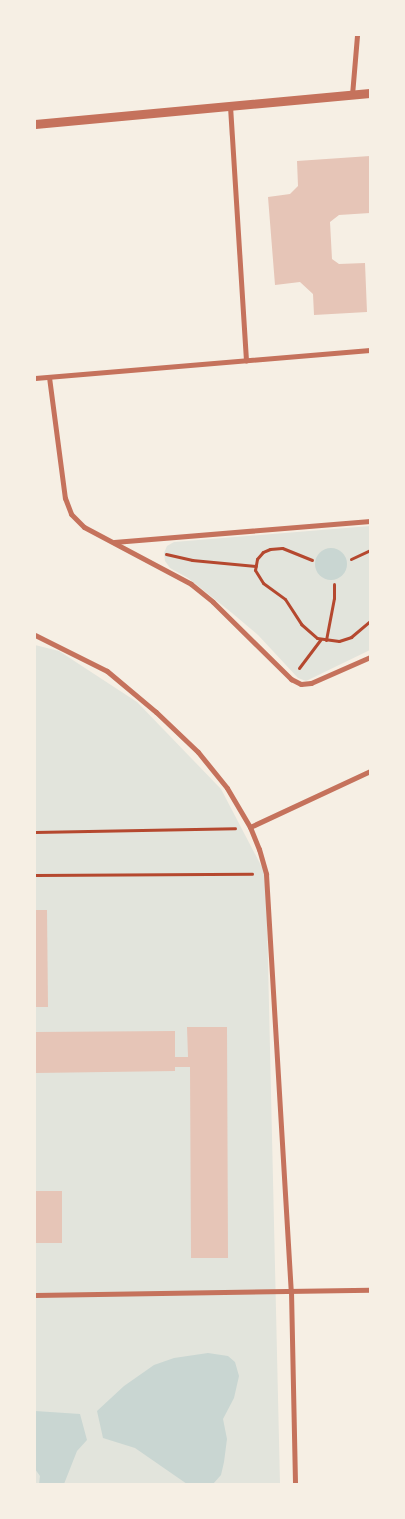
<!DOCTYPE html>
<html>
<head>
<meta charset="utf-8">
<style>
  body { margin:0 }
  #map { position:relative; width:405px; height:1519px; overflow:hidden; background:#f6efe4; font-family:"Exo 2",sans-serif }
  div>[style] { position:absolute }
  .green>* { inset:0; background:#e2e4dc }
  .water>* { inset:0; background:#c9d6d2 }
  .round { border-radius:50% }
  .building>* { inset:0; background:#e6c5b7 }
  .path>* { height:3px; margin:-1.5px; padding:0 1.5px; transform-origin:1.5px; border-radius:1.5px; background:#b5482f }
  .minor>* { height:5px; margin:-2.5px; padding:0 2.5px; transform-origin:2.5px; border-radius:2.5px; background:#c5725c }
  .tertiary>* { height:9px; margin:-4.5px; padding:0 4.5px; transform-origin:4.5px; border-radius:4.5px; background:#c5725c }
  span { translate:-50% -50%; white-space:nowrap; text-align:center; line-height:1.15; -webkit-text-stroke:4px #f6efe4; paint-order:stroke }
  .frame { position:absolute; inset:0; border:36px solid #f6efe4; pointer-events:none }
</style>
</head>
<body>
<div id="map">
  <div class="green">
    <div style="clip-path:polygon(370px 526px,370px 650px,306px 681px,298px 678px,258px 635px,232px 613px,188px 578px,170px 568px,165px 561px,164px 553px,167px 546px,174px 542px)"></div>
    <div style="clip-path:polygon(35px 645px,59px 651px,137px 702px,221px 789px,266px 875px,280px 1484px,35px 1484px)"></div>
  </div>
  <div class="water">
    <div class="round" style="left:315px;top:548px;width:32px;height:32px"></div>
    <div style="clip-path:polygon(208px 1353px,228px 1356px,235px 1362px,239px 1376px,234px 1398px,223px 1419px,227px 1439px,224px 1462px,221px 1475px,213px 1484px,187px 1484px,135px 1448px,103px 1438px,97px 1411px,124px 1386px,154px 1365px,174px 1358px)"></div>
    <div style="clip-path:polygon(35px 1411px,80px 1414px,87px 1440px,77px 1451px,64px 1484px,39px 1484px,40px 1476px,35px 1469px)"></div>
  </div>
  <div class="building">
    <div style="clip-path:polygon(370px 156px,370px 213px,339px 215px,330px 222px,332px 259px,339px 264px,365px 263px,367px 312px,314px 315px,313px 294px,300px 282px,275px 285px,268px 197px,290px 194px,298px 186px,297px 161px)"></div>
    <div style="clip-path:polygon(35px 910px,47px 910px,48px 1007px,35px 1007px)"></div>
    <div style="clip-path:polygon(187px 1027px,227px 1027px,228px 1258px,191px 1258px,190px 1067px,175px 1067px,175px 1071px,36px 1073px,35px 1032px,175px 1031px,175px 1057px,188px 1057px)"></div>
    <div style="clip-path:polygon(35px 1191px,62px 1191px,62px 1243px,35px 1243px)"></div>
  </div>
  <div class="path">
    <div style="left:166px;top:554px;width:27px;rotate:13deg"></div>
    <div style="left:192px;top:560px;width:64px;rotate:5.4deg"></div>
    <div style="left:351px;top:559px;width:21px;rotate:-25deg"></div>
    <div style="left:312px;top:560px;width:32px;rotate:-158deg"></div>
    <div style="left:282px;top:548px;width:12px;rotate:175deg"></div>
    <div style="left:270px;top:549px;width:8px;rotate:157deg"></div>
    <div style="left:263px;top:552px;width:9px;rotate:131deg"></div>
    <div style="left:257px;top:559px;width:11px;rotate:100deg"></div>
    <div style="left:255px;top:570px;width:15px;rotate:58deg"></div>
    <div style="left:263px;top:583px;width:27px;rotate:36deg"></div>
    <div style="left:285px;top:599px;width:30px;rotate:57deg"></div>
    <div style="left:301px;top:624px;width:21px;rotate:41deg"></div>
    <div style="left:317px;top:638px;width:22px;rotate:8deg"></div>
    <div style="left:339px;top:641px;width:13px;rotate:-18deg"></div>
    <div style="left:351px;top:637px;width:25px;rotate:-40deg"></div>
    <div style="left:326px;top:640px;width:43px;rotate:-79.2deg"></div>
    <div style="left:334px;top:598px;width:14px;rotate:-90deg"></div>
    <div style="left:299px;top:668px;width:36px;rotate:-53deg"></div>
    <div style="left:35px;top:832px;width:200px;rotate:-1.1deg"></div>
    <div style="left:35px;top:875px;width:217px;rotate:-0.3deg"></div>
  </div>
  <div class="minor">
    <div style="left:352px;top:95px;width:60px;rotate:-85.2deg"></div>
    <div style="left:230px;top:106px;width:255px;rotate:86.4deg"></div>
    <div style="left:49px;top:377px;width:122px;rotate:82.5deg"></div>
    <div style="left:65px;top:498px;width:17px;rotate:69deg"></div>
    <div style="left:71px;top:514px;width:18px;rotate:45deg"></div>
    <div style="left:84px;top:527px;width:121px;rotate:28deg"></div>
    <div style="left:191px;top:584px;width:28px;rotate:39deg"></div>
    <div style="left:213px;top:602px;width:110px;rotate:44.6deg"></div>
    <div style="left:291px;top:679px;width:11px;rotate:27deg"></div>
    <div style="left:301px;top:684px;width:10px;rotate:-6deg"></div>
    <div style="left:311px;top:683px;width:64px;rotate:-23.8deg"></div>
    <div style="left:35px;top:378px;width:336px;rotate:-4.8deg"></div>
    <div style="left:114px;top:542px;width:257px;rotate:-4.7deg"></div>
    <div style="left:35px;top:635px;width:80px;rotate:26.6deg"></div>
    <div style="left:107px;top:671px;width:64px;rotate:39.9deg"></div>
    <div style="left:156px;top:712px;width:58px;rotate:43.6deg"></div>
    <div style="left:198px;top:752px;width:46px;rotate:51.1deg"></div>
    <div style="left:227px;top:788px;width:45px;rotate:59.5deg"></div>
    <div style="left:250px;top:827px;width:24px;rotate:68deg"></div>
    <div style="left:259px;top:849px;width:26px;rotate:74deg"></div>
    <div style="left:266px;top:874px;width:418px;rotate:86.6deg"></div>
    <div style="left:291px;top:1291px;width:193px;rotate:88.8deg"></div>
    <div style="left:250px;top:827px;width:132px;rotate:-25deg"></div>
    <div style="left:35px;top:1295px;width:335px;rotate:-0.9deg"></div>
  </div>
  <div class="tertiary">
    <div style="left:35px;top:124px;width:336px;rotate:-5.3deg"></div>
  </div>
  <div class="frame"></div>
</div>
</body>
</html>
